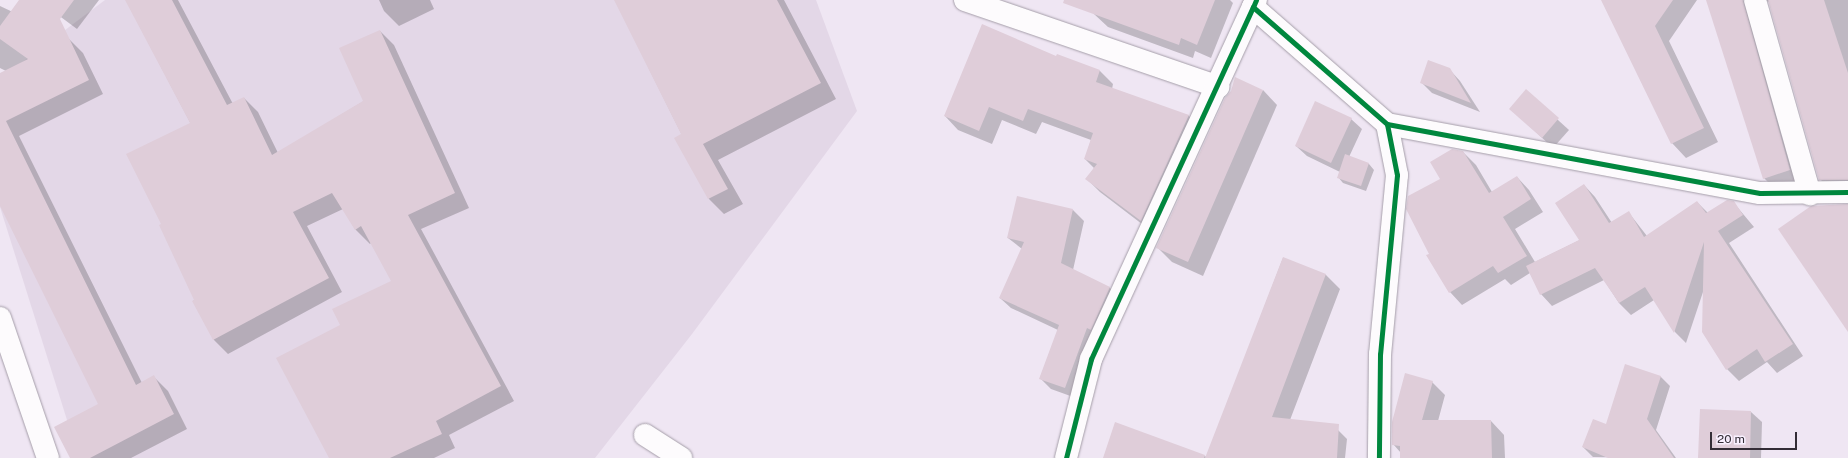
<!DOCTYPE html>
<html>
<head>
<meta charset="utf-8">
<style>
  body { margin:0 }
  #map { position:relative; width:1848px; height:458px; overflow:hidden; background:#efe6f3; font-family:"Public Sans",sans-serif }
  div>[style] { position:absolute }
  .education>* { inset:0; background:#e3d7e7 }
  .shadow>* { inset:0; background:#0003 }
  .building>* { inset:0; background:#dfcdd9 }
  .roads { filter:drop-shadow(0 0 1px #a59ea9) drop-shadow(0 0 1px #a59ea9) }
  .street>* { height:22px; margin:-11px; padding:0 11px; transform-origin:11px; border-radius:11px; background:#fdfbfd }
  .cycleway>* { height:5px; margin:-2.5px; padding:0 2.5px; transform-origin:2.5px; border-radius:2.5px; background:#00873e }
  span { translate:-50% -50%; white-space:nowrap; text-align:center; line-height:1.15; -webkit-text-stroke:3px #f9f0ff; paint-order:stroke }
  .scale { position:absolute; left:1710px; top:432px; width:87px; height:18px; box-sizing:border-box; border:2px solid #332d36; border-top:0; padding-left:5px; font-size:12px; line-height:14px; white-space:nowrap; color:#332d36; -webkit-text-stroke:3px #f9f0ff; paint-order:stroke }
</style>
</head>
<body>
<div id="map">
  <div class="education">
    <div style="clip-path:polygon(105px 0,816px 0,857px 111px,692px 334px,595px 458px,79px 458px,0 207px,0 79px)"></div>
  </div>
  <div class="shadow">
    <div style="clip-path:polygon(38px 0,99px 0,77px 29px)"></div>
    <div style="clip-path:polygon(126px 0,178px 0,233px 104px,244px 98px,258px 112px,278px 153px,364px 101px,380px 31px,394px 45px,469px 208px,421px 229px,514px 401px,449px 435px,455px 448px,434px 458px,330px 458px,341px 326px,393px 282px,372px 242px,370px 244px,355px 229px,343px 209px,307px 226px,342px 292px,228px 354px,214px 340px,193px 301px,195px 300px,162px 224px,191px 124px)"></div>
    <div style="clip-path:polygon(379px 0,430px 0,434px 9px,399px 26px,384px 11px)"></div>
    <div style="clip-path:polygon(615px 0,784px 0,836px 99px,718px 160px,743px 204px,724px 214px,709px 199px,682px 135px)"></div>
    <div style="clip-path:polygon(1099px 0,1230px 0,1233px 3px,1211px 58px,1195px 51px,1193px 58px,1108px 27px,1094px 14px)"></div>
    <div style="clip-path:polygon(1602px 0,1697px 0,1669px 41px,1718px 142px,1686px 158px,1672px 143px)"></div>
    <div style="clip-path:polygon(1707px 0,1848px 0,1848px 193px,1834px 193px,1820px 179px,1770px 2px,1766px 1px,1804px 184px,1778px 192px,1764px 178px)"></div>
    <div style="clip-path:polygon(0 6px,68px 38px,83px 53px,103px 94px,19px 136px,142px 383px,154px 377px,168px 391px,187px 429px,131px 458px,71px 458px,100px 405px,0 204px,0 74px,6px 71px,0 68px)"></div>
    <div style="clip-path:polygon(1057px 57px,1100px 71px,1113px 84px,1112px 89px,1189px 116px,1202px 130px,1155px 234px,1100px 192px,1087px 179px,1094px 168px,1085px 159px,1091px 140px,1042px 122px,1036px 134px,1002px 120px,992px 144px,958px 130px,945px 116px)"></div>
    <div style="clip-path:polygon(1449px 69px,1460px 81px,1480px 112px,1432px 93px,1421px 82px)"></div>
    <div style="clip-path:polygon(1263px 90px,1277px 105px,1203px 276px,1172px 262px,1157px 247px)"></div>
    <div style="clip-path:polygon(1526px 91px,1569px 130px,1553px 148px,1511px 109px)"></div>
    <div style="clip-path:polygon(1351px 119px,1362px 129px,1349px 157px,1369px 164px,1374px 170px,1366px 191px,1343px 183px,1338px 177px,1340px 172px,1307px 156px,1296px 146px)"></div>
    <div style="clip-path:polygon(1463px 152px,1476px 165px,1492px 192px,1517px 177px,1529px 190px,1543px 212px,1515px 229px,1535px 262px,1580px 240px,1584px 185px,1595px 197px,1612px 223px,1629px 213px,1647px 236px,1697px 202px,1708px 213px,1733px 202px,1754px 227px,1729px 243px,1803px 356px,1777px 373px,1767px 362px,1739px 381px,1727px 369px,1703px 292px,1686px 343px,1675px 332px,1654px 300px,1631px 315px,1619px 303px,1604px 280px,1552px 306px,1541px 294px,1530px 273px,1511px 285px,1505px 279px,1462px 305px,1450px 292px,1430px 254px,1442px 180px)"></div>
    <div style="clip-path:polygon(1073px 210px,1084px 221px,1073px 270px,1110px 288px,1121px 299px,1076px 398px,1051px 389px,1040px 378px,1058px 330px,1011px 308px,1000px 298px,1022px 249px,1008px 238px)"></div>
    <div style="clip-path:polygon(1283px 258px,1326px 275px,1340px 289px,1290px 420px,1333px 425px,1347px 439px,1345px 458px,1104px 458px,1116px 424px,1207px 457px)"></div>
    <div style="clip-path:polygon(1660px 376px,1670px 386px,1656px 430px,1676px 458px,1593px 457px,1583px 447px)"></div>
    <div style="clip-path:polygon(1432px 382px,1445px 395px,1438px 421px,1491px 421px,1504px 435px,1505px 458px,1401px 458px,1401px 453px,1393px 444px)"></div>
    <div style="clip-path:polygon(1751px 412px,1762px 422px,1761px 458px,1699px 458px)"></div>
  </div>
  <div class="building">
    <div style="clip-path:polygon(19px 0,74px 0,60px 19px,89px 80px,6px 121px,136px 385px,154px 375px,174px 414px,90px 458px,70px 458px,54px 427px,98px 404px,0 206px,0 73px,28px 59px,0 39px,0 26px)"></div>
    <div style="clip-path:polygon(125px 0,172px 0,227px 105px,244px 97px,272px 155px,363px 101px,339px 48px,380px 30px,455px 193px,408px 215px,501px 386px,436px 421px,442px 434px,390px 458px,329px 458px,276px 358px,340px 325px,332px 309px,391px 281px,361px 226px,355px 230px,332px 193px,293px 212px,329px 278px,213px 340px,192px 301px,194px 300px,159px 225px,161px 224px,126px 154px,190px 123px)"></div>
    <div style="clip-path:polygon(614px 0,777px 0,821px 83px,703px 144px,728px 189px,708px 199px,674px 138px,681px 134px)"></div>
    <div style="clip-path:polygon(1064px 0,1215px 0,1197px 45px,1181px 38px,1179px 45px,1063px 3px)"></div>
    <div style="clip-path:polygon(1601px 0,1673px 0,1655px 26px,1704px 128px,1671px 144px)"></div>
    <div style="clip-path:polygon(1706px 0,1743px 0,1790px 170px,1763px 179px)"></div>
    <div style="clip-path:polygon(1768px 0,1824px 0,1848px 73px,1848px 180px,1819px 180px)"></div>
    <div style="clip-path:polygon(982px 24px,1056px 56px,1057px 54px,1100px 70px,1096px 82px,1189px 115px,1141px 221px,1085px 179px,1097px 164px,1084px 159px,1093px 133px,1028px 109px,1023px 121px,989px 107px,979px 131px,944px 116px)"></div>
    <div style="clip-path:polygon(1428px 60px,1450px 68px,1471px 103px,1420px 83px)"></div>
    <div style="clip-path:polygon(1235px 77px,1263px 90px,1188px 262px,1156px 248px,1225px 98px,1231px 91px)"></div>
    <div style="clip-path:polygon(1526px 89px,1559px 118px,1542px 138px,1509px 109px)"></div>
    <div style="clip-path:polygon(1315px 101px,1352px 118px,1331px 163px,1295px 146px)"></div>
    <div style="clip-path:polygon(1452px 149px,1463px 151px,1489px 193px,1517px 176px,1531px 199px,1503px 217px,1527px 256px,1498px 273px,1493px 266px,1449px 293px,1426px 255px,1429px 254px,1406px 209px,1408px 196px,1440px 179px,1430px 162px)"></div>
    <div style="clip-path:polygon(1345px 154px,1369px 163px,1361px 186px,1337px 178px)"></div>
    <div style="clip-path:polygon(1584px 184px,1609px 223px,1629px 211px,1644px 237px,1697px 201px,1706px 213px,1727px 200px,1734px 201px,1743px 215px,1718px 231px,1793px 344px,1765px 362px,1757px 349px,1726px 370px,1702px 332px,1704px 242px,1674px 333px,1645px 287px,1619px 303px,1595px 268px,1540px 295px,1526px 266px,1579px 240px,1555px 203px)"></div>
    <div style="clip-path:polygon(1017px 196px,1073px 209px,1061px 263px,1110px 287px,1091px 330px,1087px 328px,1065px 388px,1039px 379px,1059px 325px,999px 298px,1024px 242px,1007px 238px)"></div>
    <div style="clip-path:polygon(1848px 204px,1848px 332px,1778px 229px,1811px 206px)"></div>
    <div style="clip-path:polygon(1283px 257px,1326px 274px,1272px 417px,1339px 424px,1337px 458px,1205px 458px)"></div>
    <div style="clip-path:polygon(1625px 364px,1661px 376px,1647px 419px,1674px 458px,1608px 458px,1582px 447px,1593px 419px,1606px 424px)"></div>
    <div style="clip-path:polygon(1405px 373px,1433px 381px,1422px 420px,1491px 420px,1492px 458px,1400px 458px,1400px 446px,1392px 445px,1392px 422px)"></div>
    <div style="clip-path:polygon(1700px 409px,1751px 411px,1750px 458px,1698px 458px)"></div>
    <div style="clip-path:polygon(1115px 422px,1205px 455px,1204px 458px,1103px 458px)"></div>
  </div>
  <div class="roads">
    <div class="street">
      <div style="left:965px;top:0;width:268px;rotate:18.9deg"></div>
      <div style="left:1256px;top:0;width:8px;rotate:113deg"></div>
      <div style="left:1253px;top:7px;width:178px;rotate:41.1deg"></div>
      <div style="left:1387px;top:124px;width:52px;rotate:78.9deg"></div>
      <div style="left:1397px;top:175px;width:180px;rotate:95.4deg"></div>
      <div style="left:1380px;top:354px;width:104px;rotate:90.6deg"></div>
      <div style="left:1755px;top:0;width:202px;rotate:74.2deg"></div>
      <div style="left:1387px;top:124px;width:379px;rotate:10.5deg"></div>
      <div style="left:1760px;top:193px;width:88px;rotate:-0.7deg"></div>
      <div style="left:0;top:318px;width:148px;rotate:71.1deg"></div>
      <div style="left:645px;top:435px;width:43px;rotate:32.6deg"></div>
      <div style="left:1066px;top:458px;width:102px;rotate:-75.8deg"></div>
      <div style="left:1091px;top:359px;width:387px;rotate:-65.3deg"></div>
    </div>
  </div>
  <div class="cycleway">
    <div style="left:1256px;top:0;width:8px;rotate:113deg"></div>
    <div style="left:1253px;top:7px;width:178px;rotate:41.1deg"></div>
    <div style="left:1387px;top:124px;width:52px;rotate:78.9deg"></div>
    <div style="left:1397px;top:175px;width:180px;rotate:95.4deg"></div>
    <div style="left:1380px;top:354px;width:104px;rotate:90.6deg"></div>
    <div style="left:1387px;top:124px;width:379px;rotate:10.5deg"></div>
    <div style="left:1760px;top:193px;width:88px;rotate:-0.7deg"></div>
    <div style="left:1066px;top:458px;width:102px;rotate:-75.8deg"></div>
    <div style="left:1091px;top:359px;width:387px;rotate:-65.3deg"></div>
  </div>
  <div class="scale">20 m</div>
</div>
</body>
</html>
